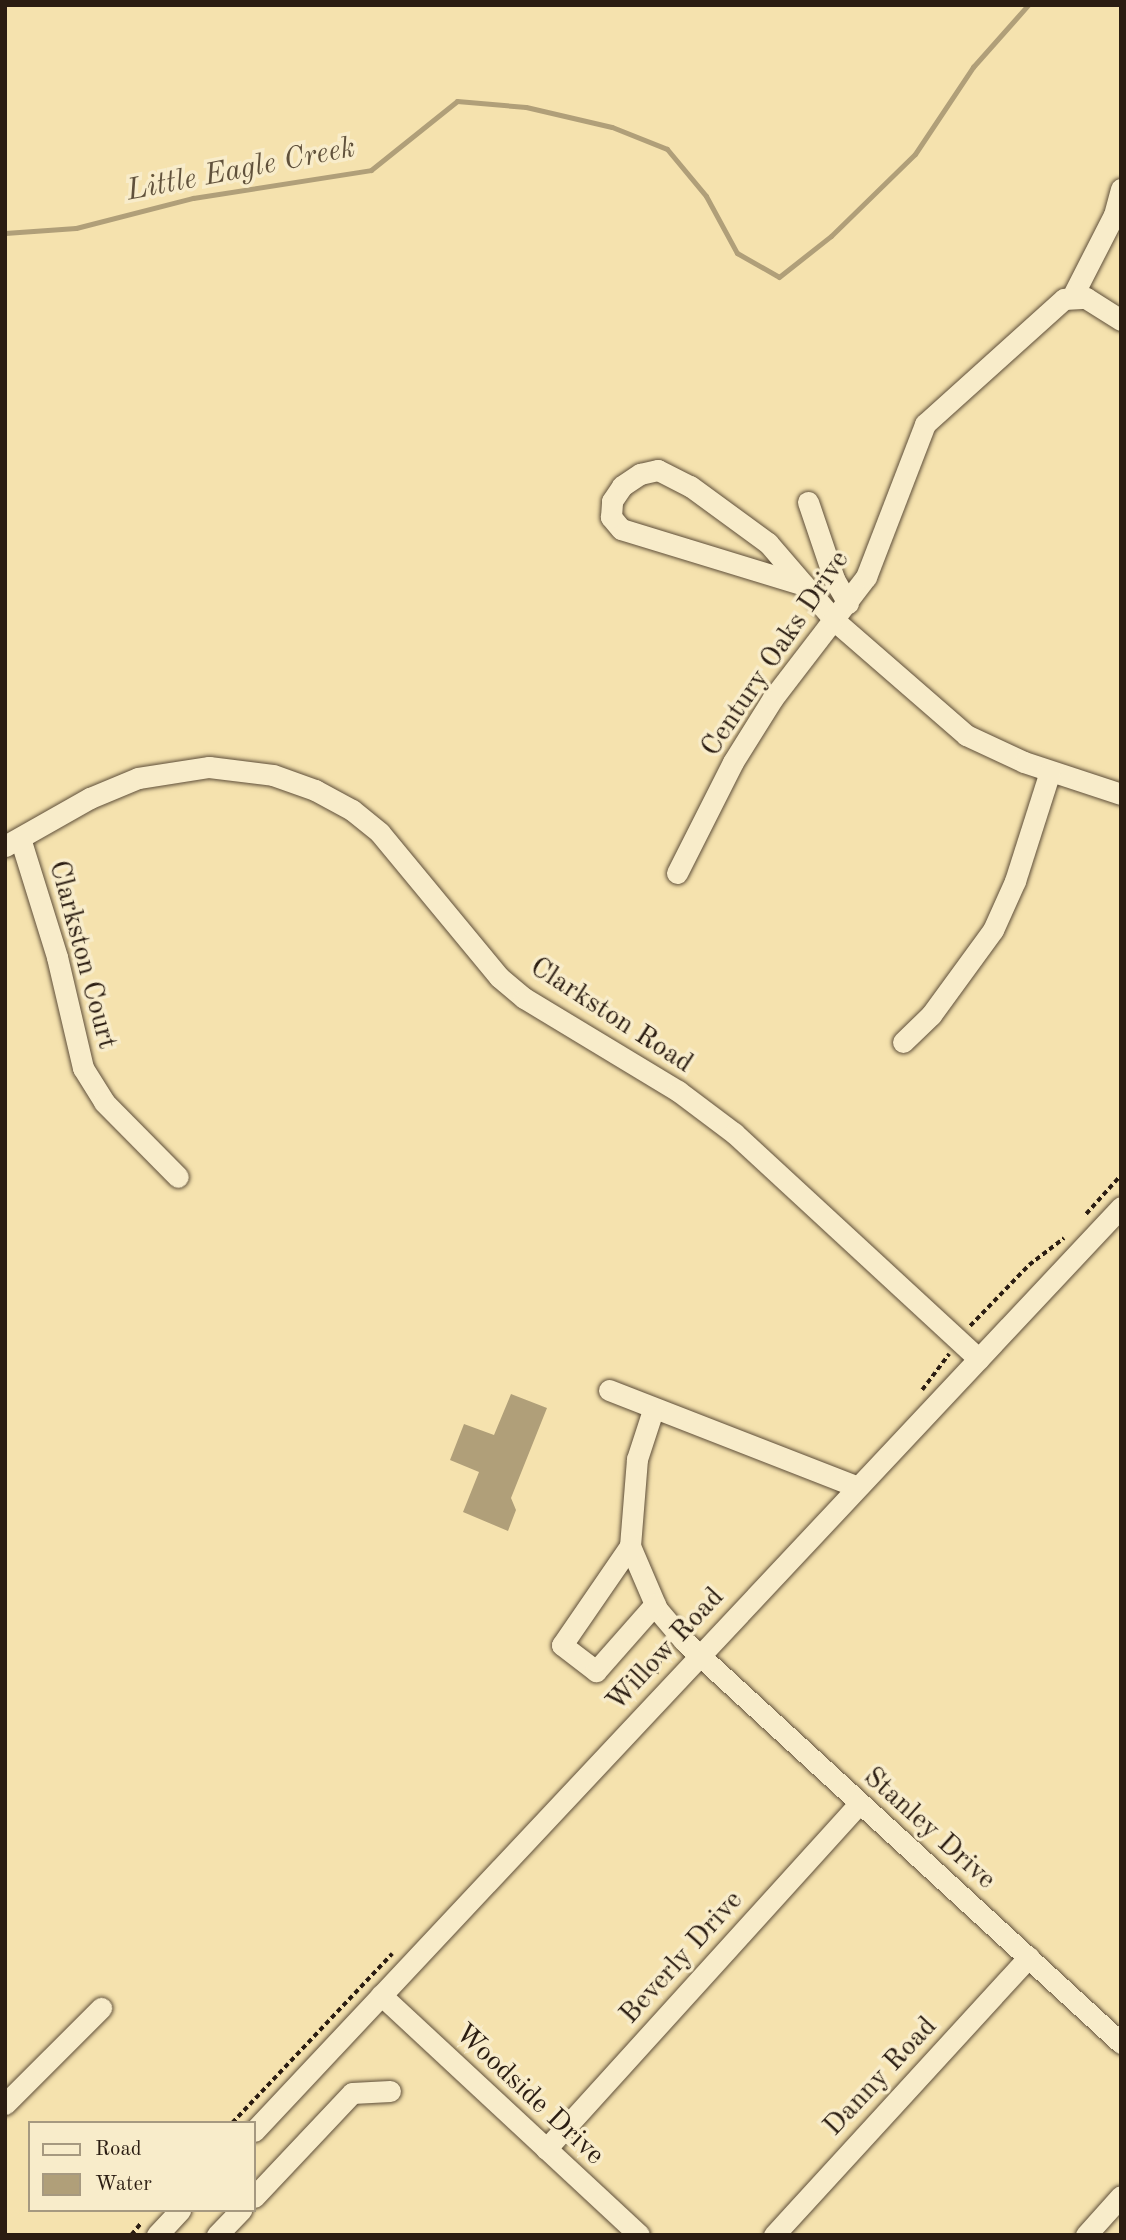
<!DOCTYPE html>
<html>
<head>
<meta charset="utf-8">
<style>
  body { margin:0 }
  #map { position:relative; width:1126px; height:2240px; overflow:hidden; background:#f5e2ae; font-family:"Old Standard TT",serif }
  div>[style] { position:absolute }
  .water>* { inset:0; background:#b09f79 }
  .stream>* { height:5px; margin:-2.5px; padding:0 2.5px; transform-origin:2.5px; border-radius:2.5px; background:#b09f79 }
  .path>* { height:3.5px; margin-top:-1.75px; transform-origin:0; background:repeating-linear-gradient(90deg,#2b1d12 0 5px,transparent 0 8.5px) }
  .roads { filter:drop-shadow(0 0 2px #5e4e39) drop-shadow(0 0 2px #5e4e39) }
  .minor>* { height:21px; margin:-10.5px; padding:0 10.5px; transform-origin:10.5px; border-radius:10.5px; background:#f8ecca }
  span { translate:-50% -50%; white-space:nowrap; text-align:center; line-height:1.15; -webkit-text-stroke:7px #f8ecca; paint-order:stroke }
  .street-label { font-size:28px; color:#2b1d12 }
  .water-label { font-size:30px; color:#60513b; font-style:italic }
  .frame { position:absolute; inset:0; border:7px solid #2b1d12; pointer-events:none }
  .legend { position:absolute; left:28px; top:2121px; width:228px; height:91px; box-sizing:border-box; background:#f8ecca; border:2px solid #a69980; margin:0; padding:9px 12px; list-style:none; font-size:21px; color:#2b1d12 }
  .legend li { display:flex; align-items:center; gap:14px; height:35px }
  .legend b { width:35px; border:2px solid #a69980 }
</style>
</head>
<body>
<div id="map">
  <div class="water">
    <div style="clip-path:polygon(511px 1394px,547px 1408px,511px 1498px,516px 1510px,508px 1531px,463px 1512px,479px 1472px,450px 1460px,464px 1424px,494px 1435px)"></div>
  </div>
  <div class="stream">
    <div style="left:5px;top:233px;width:71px;rotate:-4deg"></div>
    <div style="left:76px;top:228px;width:121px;rotate:-14.4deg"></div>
    <div style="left:193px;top:198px;width:180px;rotate:-8.9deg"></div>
    <div style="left:371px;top:170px;width:110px;rotate:-38.7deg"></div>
    <div style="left:457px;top:101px;width:69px;rotate:5deg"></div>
    <div style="left:526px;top:107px;width:88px;rotate:13.1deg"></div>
    <div style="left:612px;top:127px;width:59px;rotate:21.8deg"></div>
    <div style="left:667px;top:149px;width:61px;rotate:50.3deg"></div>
    <div style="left:706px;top:196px;width:65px;rotate:61.5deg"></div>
    <div style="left:737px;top:253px;width:48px;rotate:29.7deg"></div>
    <div style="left:779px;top:277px;width:66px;rotate:-38.3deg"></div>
    <div style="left:831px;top:236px;width:117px;rotate:-44.3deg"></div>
    <div style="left:915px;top:154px;width:105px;rotate:-56.3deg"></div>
    <div style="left:973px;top:67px;width:83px;rotate:-48.4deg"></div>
  </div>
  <div class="path">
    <div style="left:1086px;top:1214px;width:52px;rotate:-48.1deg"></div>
    <div style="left:970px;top:1326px;width:85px;rotate:-46deg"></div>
    <div style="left:1029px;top:1265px;width:44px;rotate:-37.6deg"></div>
    <div style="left:922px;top:1390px;width:45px;rotate:-53.1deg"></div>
    <div style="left:656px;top:1674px;width:27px;rotate:-73deg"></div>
    <div style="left:232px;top:2123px;width:233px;rotate:-46.6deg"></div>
    <div style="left:131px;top:2235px;width:16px;rotate:-50deg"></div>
  </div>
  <div class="roads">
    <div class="minor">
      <div style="left:1073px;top:295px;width:90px;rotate:-62.9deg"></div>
      <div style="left:1114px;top:215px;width:27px;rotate:-75deg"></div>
      <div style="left:808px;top:502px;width:81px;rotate:71.3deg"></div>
      <div style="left:834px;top:579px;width:28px;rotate:60deg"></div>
      <div style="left:804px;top:585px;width:191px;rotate:-163deg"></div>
      <div style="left:621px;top:529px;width:16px;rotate:-130deg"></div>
      <div style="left:611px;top:517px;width:16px;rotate:-86deg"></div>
      <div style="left:612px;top:501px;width:18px;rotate:-56deg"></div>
      <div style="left:622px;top:486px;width:22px;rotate:-34deg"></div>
      <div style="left:640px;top:474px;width:18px;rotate:-13deg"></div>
      <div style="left:658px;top:470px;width:36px;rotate:27deg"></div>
      <div style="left:690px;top:486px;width:97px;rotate:36.2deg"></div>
      <div style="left:768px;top:543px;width:103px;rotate:49.3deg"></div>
      <div style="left:835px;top:621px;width:174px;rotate:41deg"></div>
      <div style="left:966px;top:735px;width:64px;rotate:25deg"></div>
      <div style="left:1024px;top:762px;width:102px;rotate:18.3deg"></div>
      <div style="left:20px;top:838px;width:125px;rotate:72.7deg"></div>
      <div style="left:57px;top:957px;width:114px;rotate:76.8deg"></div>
      <div style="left:83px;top:1068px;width:40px;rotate:58deg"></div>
      <div style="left:104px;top:1102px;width:105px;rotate:45.4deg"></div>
      <div style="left:5px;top:846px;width:98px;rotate:-29.5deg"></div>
      <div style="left:90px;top:798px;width:52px;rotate:-22.6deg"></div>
      <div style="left:138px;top:778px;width:72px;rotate:-8.8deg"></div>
      <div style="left:209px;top:767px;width:64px;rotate:7.1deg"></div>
      <div style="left:273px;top:775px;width:45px;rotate:19.7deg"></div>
      <div style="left:315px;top:790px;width:42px;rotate:28.4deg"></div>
      <div style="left:352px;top:810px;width:36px;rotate:39deg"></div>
      <div style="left:380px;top:833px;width:187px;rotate:50.4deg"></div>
      <div style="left:499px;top:977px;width:33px;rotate:40deg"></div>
      <div style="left:524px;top:998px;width:180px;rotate:31.1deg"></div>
      <div style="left:678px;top:1091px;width:70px;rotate:36.9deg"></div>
      <div style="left:734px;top:1133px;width:333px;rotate:42.7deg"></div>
      <div style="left:677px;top:873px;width:124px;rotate:-63.2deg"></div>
      <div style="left:733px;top:762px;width:75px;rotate:-58deg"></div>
      <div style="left:773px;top:698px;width:153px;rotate:-52.5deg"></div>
      <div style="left:866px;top:577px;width:164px;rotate:-68.9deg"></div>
      <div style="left:925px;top:424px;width:187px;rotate:-42deg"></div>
      <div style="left:1064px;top:299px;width:22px;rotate:-3deg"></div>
      <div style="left:1086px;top:298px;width:41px;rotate:32.2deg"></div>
      <div style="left:903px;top:1042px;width:39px;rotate:-44deg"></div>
      <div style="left:931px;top:1015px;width:105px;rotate:-53.9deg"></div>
      <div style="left:993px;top:930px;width:54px;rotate:-65.8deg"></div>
      <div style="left:1015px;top:881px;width:115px;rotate:-72.3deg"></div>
      <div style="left:609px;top:1390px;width:264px;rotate:21.3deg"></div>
      <div style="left:653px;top:1410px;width:52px;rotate:108.1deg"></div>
      <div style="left:637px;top:1459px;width:87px;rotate:94.6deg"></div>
      <div style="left:630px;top:1546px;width:69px;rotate:66.8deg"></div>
      <div style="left:657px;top:1609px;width:42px;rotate:49.8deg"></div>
      <div style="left:684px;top:1641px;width:594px;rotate:42.61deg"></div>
      <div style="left:630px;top:1546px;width:120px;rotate:124.5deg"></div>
      <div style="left:562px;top:1645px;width:43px;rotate:37.4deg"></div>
      <div style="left:596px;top:1671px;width:89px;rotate:-48.6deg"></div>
      <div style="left:381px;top:1995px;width:352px;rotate:42.9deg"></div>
      <div style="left:5px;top:2104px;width:136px;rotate:-45deg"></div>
      <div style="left:254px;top:2131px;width:1267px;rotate:-46.82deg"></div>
      <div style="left:546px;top:2149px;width:466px;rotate:-47.8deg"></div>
      <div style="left:254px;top:2197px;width:143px;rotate:-46.7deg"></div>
      <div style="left:352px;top:2093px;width:38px;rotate:-3deg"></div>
      <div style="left:157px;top:2235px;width:34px;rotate:-47deg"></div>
      <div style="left:217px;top:2235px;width:35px;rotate:-46deg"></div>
      <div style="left:774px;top:2235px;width:377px;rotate:-47.5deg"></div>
      <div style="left:1086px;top:2235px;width:52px;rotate:-48.1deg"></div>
    </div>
  </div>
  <div class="street-label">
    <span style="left:776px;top:654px;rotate:-56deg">Century Oaks Drive</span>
    <span style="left:82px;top:955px;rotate:75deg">Clarkston Court</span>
    <span style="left:611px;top:1016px;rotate:33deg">Clarkston Road</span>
    <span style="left:666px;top:1650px;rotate:-47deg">Willow Road</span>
    <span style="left:929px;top:1829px;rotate:42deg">Stanley Drive</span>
    <span style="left:682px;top:1958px;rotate:-48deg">Beverly Drive</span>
    <span style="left:881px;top:2077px;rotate:-47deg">Danny Road</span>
    <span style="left:529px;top:2095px;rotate:43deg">Woodside Drive</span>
  </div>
  <div class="water-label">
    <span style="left:241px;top:170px;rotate:-11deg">Little Eagle Creek</span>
  </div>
  <div class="frame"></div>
  <ul class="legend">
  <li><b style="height:9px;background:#f8ecca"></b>Road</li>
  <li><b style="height:19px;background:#b09f79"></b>Water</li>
  </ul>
</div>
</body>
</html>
